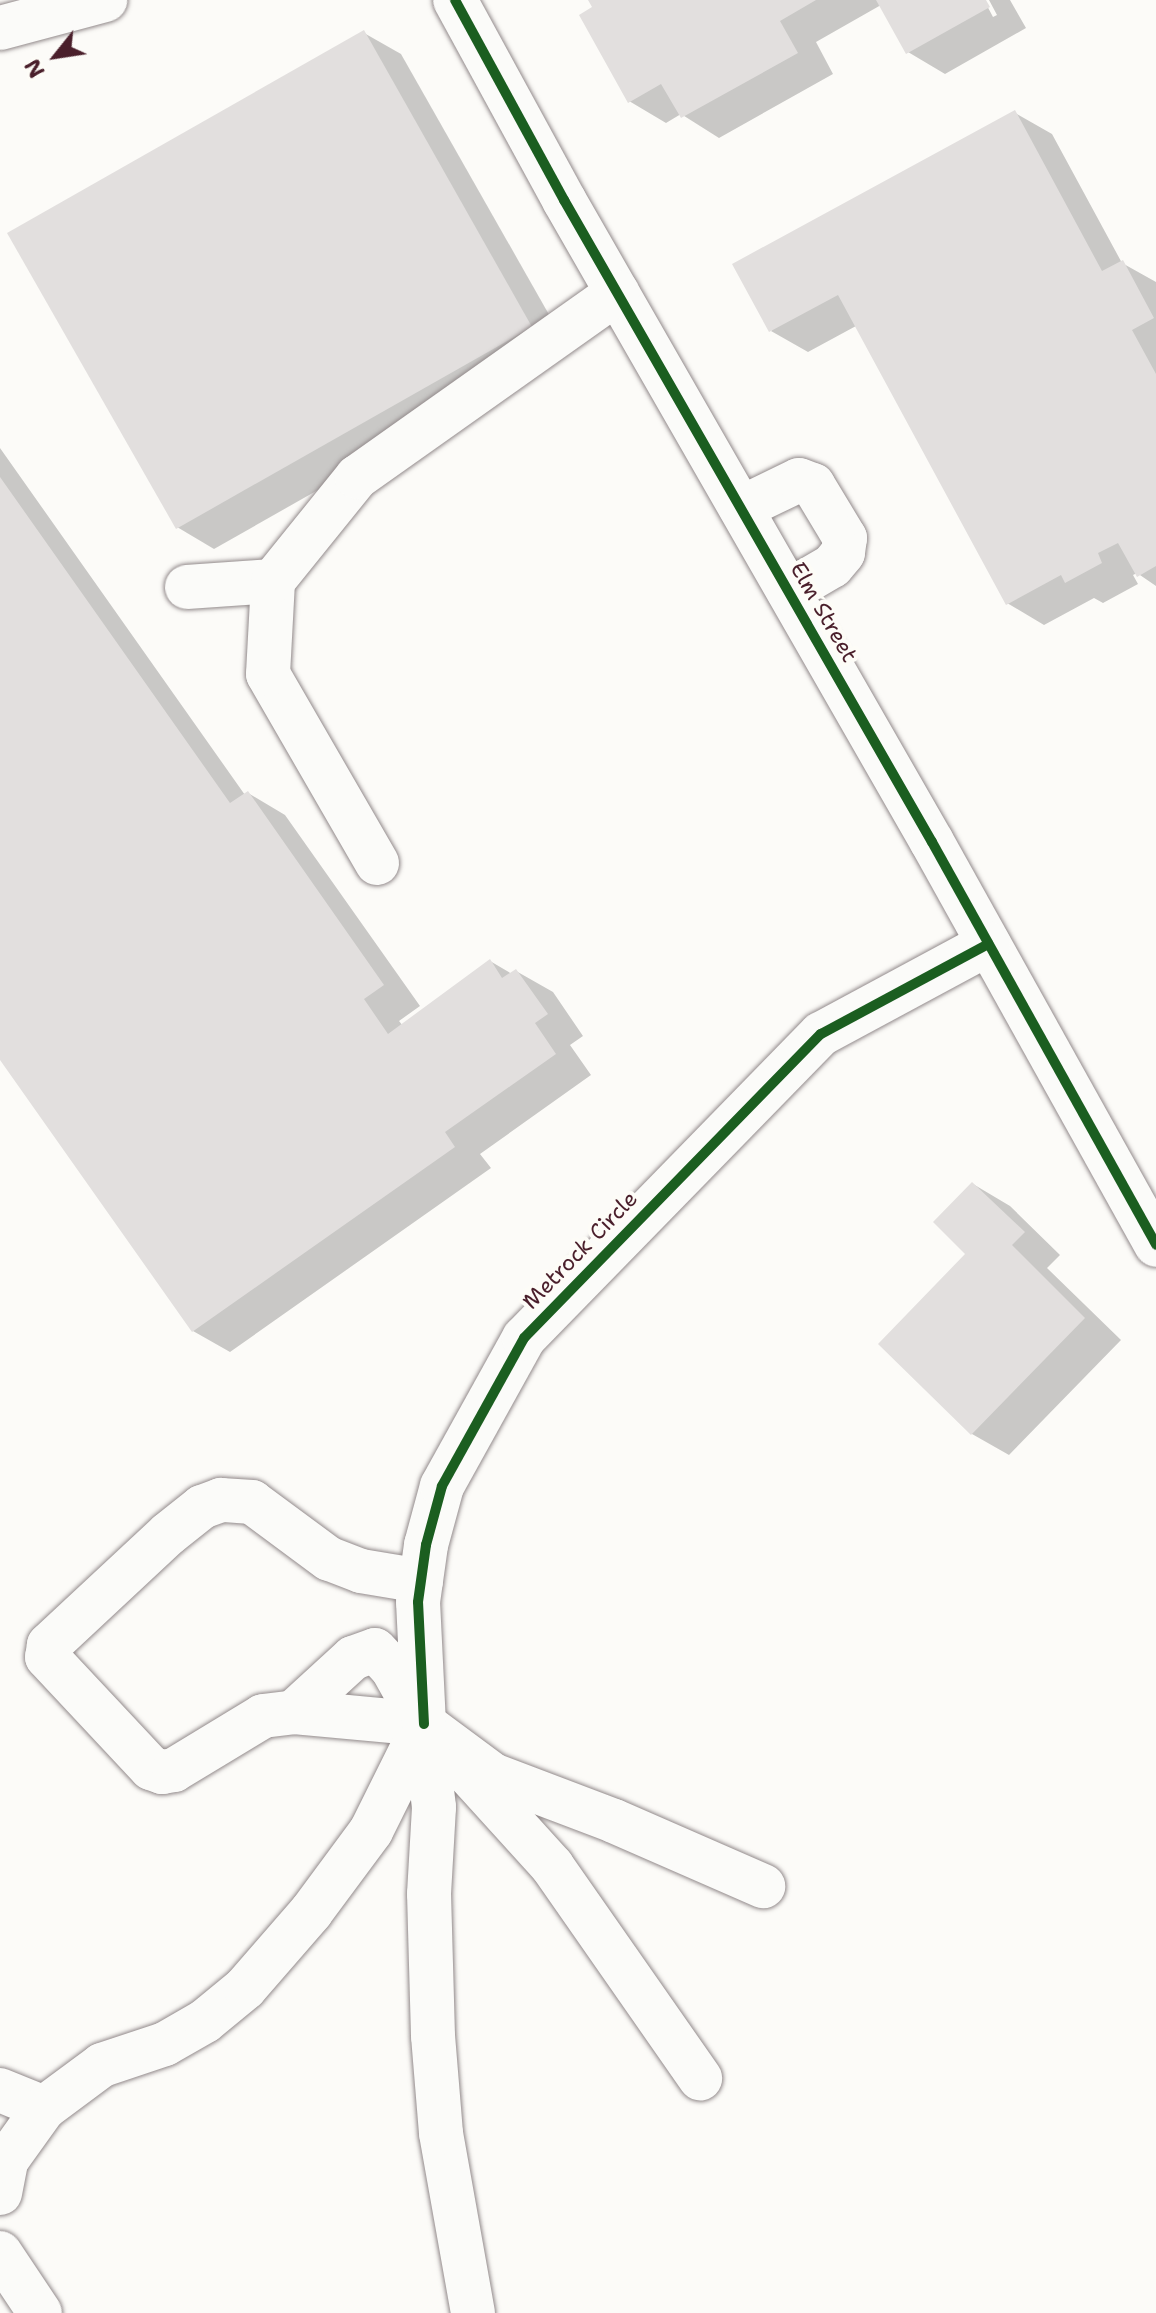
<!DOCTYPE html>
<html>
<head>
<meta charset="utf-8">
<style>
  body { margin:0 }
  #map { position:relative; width:1156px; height:2313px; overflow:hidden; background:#fcfbf8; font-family:"Shantell Sans",sans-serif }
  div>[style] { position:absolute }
  .shadow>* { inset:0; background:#0003 }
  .building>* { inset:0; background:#e2dfde }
  .roads { filter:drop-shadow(0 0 2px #928a8b) drop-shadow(0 0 2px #928a8b) }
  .minor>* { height:44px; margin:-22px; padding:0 22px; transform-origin:22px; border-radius:22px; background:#fbfbf9 }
  .cycleway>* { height:10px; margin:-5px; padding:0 5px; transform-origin:5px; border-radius:5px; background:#1b5e20 }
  span { translate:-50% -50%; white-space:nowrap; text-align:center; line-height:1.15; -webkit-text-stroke:8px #fdfcf7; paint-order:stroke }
  .street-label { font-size:22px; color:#4a1f2b }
  .north { position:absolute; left:16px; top:16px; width:80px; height:80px; -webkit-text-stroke:6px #fdfcf7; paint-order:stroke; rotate:240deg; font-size:22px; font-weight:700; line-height:32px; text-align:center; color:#4a1f2b }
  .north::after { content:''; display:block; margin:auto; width:28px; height:36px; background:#4a1f2b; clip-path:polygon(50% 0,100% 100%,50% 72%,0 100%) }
</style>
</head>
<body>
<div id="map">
  <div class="shadow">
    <div style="clip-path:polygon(590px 0,984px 0,993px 17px,997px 15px,989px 0,1010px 0,1026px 28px,945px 74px,908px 52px,881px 5px,816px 42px,833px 74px,719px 138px,681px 114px,666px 123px,629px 101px)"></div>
    <div style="clip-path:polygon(364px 33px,401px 54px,568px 348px,214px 549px,177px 527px)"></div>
    <div style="clip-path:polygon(1015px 113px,1052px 134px,1122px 263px,1156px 282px,1156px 586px,1137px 573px,1133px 575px,1138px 584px,1103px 603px,1094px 598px,1044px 625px,1007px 603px,856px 326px,808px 352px,771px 331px)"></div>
    <div style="clip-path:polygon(0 448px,245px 795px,248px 793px,285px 815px,420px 1006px,399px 1021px,403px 1026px,490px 961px,512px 974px,516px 971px,553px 992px,583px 1036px,570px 1045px,591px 1075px,480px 1154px,491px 1168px,230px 1352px,193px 1331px,0 1057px)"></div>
    <div style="clip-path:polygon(973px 1184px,1010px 1206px,1060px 1255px,1047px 1268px,1121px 1340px,1009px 1455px,972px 1434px,968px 1254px)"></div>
  </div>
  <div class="building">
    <div style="clip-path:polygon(588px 0,816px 0,780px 21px,798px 53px,681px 118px,661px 84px,628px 103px,579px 15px,592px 7px)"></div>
    <div style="clip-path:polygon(876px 0,986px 0,990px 7px,906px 54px)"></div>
    <div style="clip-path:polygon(364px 30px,532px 327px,176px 529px,7px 233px)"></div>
    <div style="clip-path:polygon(1015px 110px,1102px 271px,1123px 260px,1154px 318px,1132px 330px,1156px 374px,1156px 566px,1137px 577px,1118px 543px,1098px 553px,1102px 563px,1065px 583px,1061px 575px,1006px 605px,838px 295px,769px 332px,732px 264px)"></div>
    <div style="clip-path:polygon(0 477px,230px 803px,248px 791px,384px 985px,364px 999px,388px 1034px,490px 959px,502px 978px,516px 969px,548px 1014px,535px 1023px,556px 1054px,445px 1132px,455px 1147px,192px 1332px,0 1060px)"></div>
    <div style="clip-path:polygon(972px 1182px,1025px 1232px,1012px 1245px,1085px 1318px,971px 1435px,878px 1344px,965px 1254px,933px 1222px)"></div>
  </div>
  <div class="roads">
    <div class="minor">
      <div style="left:455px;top:0;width:228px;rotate:61.4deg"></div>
      <div style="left:564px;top:200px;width:740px;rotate:60.18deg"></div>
      <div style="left:932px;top:842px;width:461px;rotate:60.9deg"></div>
      <div style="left:0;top:28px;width:109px;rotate:-14.9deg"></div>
      <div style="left:741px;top:508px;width:64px;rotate:-25.8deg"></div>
      <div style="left:799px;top:480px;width:15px;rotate:20deg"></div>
      <div style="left:813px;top:485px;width:62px;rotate:58.9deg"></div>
      <div style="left:845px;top:538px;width:15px;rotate:98deg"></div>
      <div style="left:843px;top:553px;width:17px;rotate:130deg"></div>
      <div style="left:832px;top:566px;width:50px;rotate:149.8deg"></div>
      <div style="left:187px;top:587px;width:86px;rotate:-4deg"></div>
      <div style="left:377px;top:863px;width:218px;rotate:-120deg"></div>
      <div style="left:268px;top:674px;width:93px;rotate:-86.9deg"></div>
      <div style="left:273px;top:581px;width:134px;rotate:-51.1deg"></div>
      <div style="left:357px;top:477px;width:319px;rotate:-35.3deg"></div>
      <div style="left:421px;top:1581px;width:61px;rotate:-170.5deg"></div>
      <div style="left:361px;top:1571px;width:34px;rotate:-159deg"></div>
      <div style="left:329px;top:1559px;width:96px;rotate:-143.5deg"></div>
      <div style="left:252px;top:1502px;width:31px;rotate:-176deg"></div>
      <div style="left:221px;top:1500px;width:20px;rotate:160deg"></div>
      <div style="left:202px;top:1507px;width:43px;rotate:141.5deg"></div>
      <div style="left:168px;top:1534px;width:163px;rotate:137deg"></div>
      <div style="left:49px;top:1645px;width:12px;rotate:99deg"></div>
      <div style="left:47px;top:1657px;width:152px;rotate:46.9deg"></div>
      <div style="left:151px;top:1768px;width:12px;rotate:20deg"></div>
      <div style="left:162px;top:1772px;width:12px;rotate:-9deg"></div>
      <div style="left:174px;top:1770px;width:104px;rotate:-31.2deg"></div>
      <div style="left:263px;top:1716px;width:31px;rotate:-7deg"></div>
      <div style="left:294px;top:1712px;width:131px;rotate:5.3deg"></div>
      <div style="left:424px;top:1724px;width:86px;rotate:36.5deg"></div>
      <div style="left:493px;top:1775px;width:129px;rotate:20.8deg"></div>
      <div style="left:614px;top:1821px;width:163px;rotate:23.6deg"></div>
      <div style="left:294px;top:1712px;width:80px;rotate:-42.5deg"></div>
      <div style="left:353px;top:1658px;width:23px;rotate:-20deg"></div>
      <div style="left:375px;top:1650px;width:25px;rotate:47deg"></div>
      <div style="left:392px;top:1668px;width:57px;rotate:60.8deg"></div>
      <div style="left:465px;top:1770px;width:130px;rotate:47.8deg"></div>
      <div style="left:552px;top:1866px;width:259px;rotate:55.1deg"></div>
      <div style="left:0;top:2090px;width:48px;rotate:22.2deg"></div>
      <div style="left:0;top:2193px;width:33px;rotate:-79deg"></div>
      <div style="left:6px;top:2161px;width:65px;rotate:-54.4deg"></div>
      <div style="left:44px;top:2108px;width:72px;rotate:-36.6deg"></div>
      <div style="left:102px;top:2065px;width:66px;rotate:-18.4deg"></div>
      <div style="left:165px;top:2044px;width:46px;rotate:-29.9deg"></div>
      <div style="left:205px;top:2021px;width:52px;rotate:-39.5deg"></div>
      <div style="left:245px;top:1988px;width:101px;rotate:-49deg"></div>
      <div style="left:311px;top:1912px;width:101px;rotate:-53.5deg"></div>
      <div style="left:371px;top:1831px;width:119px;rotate:-63.6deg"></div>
      <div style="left:0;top:2253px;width:72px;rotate:56.3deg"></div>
      <div style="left:473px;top:2313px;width:183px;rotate:-100.1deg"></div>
      <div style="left:441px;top:2133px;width:97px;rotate:-94.7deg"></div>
      <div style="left:433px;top:2036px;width:142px;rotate:-91.6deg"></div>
      <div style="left:429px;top:1894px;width:87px;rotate:-86.7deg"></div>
      <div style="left:434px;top:1807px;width:84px;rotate:-96.9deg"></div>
      <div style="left:424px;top:1724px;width:122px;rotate:-92.8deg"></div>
      <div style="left:418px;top:1602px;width:58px;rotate:-82deg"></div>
      <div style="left:426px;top:1545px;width:61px;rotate:-74.8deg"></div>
      <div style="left:442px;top:1486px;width:169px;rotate:-61deg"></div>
      <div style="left:524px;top:1338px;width:425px;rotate:-45.7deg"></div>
      <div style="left:821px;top:1034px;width:190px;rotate:-28.3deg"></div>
    </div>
  </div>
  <div class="cycleway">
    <div style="left:455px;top:0;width:228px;rotate:61.4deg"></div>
    <div style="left:564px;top:200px;width:740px;rotate:60.18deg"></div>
    <div style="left:932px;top:842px;width:461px;rotate:60.9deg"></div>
    <div style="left:424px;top:1724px;width:122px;rotate:-92.8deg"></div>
    <div style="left:418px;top:1602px;width:58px;rotate:-82deg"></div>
    <div style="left:426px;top:1545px;width:61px;rotate:-74.8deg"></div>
    <div style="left:442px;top:1486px;width:169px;rotate:-61deg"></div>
    <div style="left:524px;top:1338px;width:425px;rotate:-45.7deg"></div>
    <div style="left:821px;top:1034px;width:190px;rotate:-28.3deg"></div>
  </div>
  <div class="street-label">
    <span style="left:824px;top:612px;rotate:60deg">Elm Street</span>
    <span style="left:580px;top:1250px;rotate:-46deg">Metrock Circle</span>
  </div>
  <div class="north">N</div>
</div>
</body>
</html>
